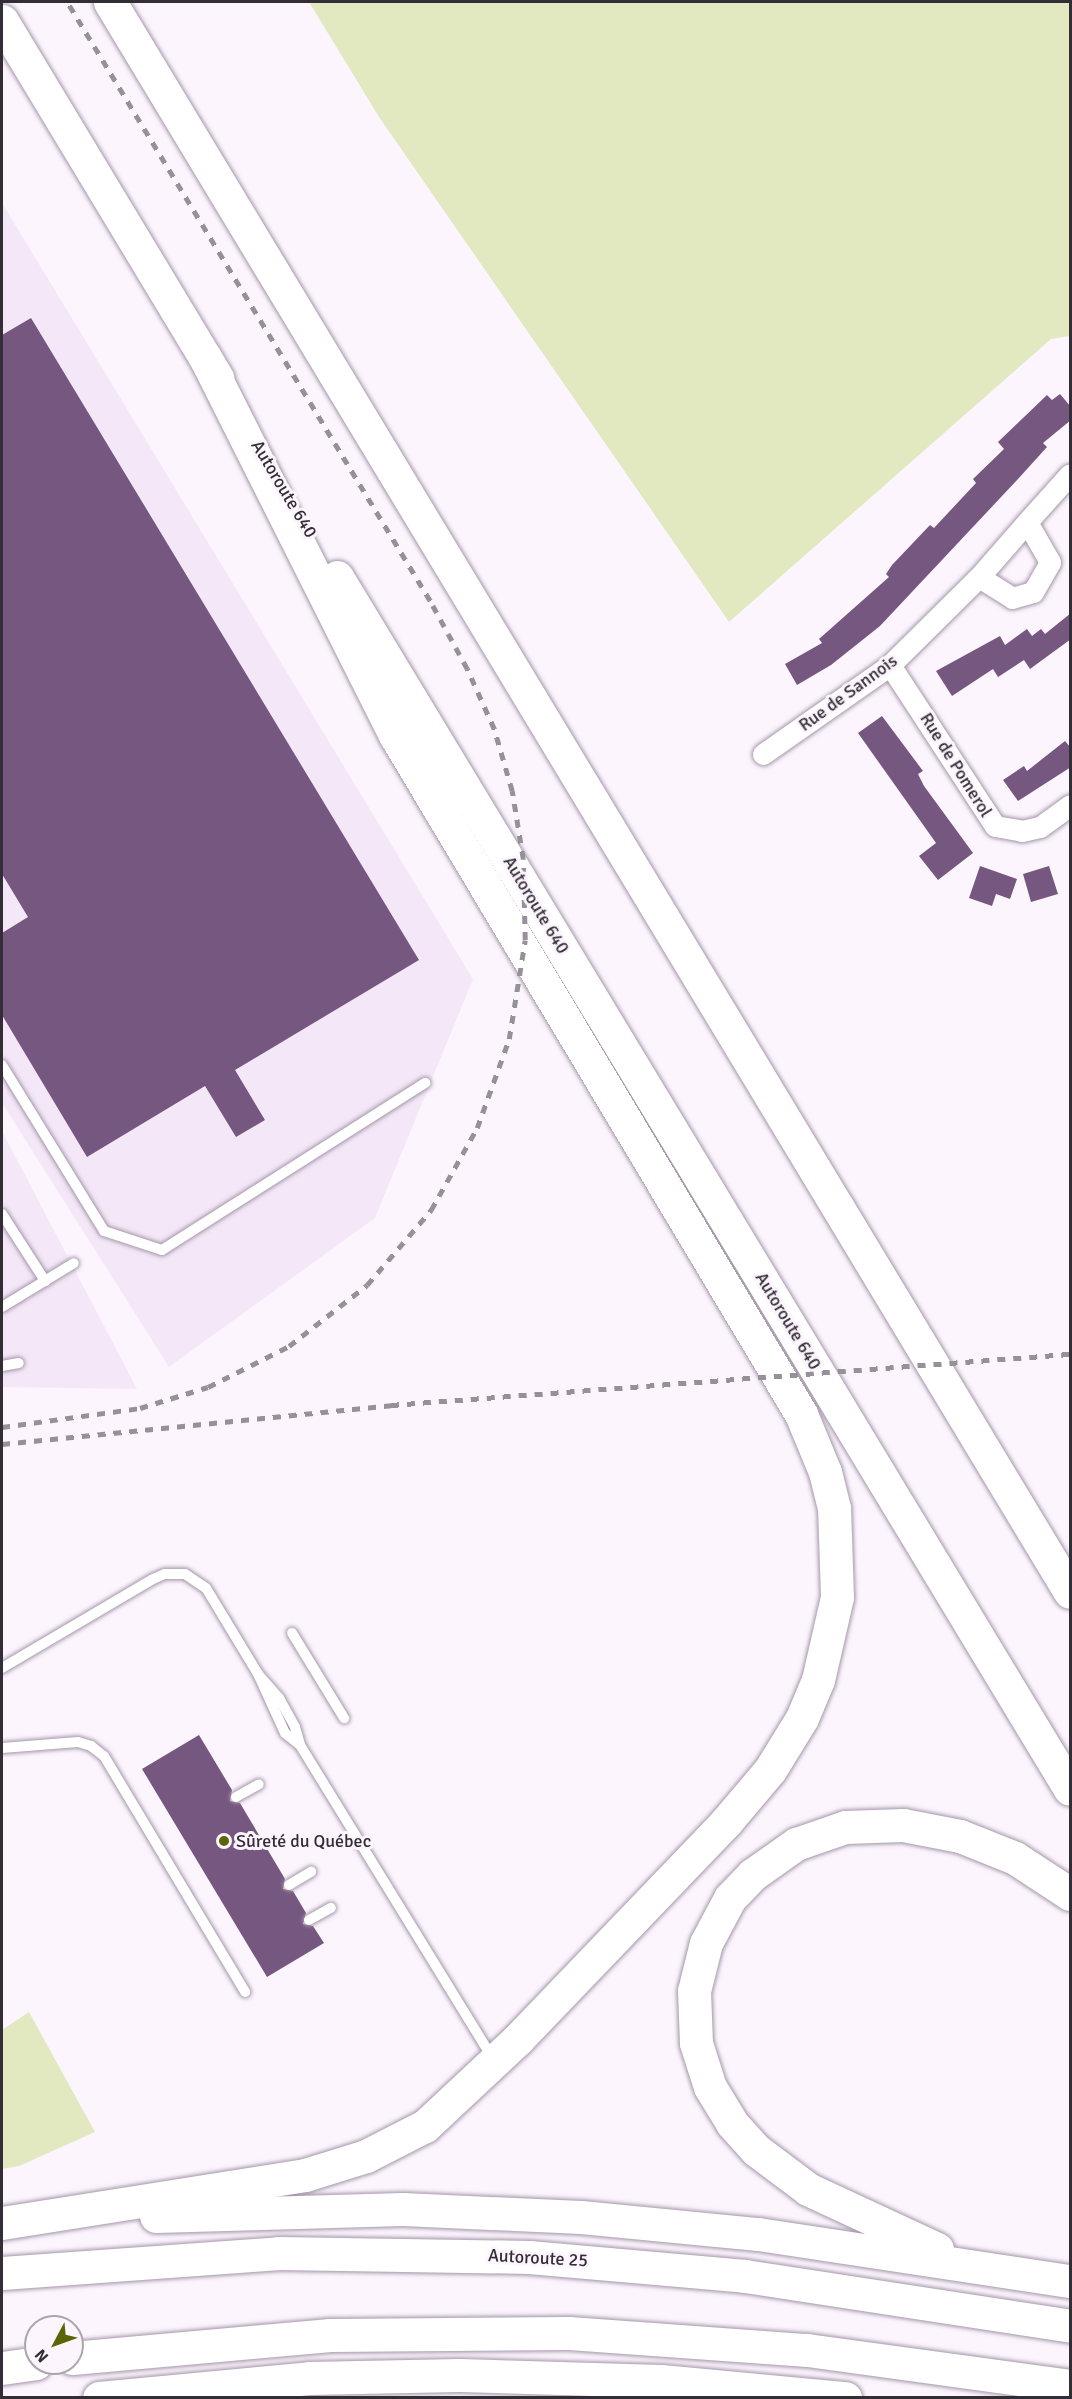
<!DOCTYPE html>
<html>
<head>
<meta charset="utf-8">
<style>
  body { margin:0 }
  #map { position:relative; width:1072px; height:2399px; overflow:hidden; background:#fcf5fe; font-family:Signika,sans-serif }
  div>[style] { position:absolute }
  .built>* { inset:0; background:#f4e8f8 }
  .green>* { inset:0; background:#e2e9c0 }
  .building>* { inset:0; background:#765780 }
  .roads { filter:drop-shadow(0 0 2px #a597a9) drop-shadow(0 0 2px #a597a9) }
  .lane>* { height:10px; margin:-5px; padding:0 5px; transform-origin:5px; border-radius:5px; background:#fff }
  .street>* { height:21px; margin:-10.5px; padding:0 10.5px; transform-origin:10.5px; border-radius:10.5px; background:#fff }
  .highway>* { height:33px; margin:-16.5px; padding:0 16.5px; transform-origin:16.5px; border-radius:16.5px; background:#fff }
  .rail>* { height:4.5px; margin-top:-2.25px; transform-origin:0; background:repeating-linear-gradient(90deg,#969098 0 8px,transparent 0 16px) }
  .dots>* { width:16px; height:16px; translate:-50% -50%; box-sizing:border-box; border:3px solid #fcf5fe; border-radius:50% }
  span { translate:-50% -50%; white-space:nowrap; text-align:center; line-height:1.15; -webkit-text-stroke:6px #fcf5fe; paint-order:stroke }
  .street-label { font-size:18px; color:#332e35 }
  .poi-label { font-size:18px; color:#332e35 }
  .left { translate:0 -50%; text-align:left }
  .frame { position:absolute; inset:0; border:3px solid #332e35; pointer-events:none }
  .north { position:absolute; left:24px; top:2315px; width:60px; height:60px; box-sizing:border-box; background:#fcf5fe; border:2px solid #aca5ae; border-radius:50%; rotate:229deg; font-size:16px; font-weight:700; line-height:24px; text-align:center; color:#332e35 }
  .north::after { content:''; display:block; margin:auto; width:21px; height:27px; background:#5d6402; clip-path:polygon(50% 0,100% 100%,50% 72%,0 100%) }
</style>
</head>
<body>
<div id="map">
  <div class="built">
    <div style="clip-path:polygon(2px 203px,473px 979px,375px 1218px,169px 1367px,2px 1103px)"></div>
    <div style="clip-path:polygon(2px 1131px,137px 1389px,2px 1387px)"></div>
  </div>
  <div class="green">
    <div style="clip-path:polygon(309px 2px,1070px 2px,1070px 336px,1051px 339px,729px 622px,379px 117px)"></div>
    <div style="clip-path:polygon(29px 2012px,95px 2132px,19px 2166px,2px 2169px,2px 2030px)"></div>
  </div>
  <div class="building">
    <div style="clip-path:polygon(31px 318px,419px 960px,235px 1070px,265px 1120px,236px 1137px,205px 1086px,87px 1157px,2px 1015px,2px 933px,28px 917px,2px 874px,2px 335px)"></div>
    <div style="clip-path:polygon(1060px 394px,1071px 407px,1071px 420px,1043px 443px,1047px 447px,1018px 479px,880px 626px,831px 665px,797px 685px,785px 664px,822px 643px,819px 639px,889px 577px,886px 574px,892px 565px,930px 525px,934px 528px,976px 483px,973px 479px,1004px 449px,998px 442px,1047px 395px,1052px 400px)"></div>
    <div style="clip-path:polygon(1071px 613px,1071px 639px,1030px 669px,1024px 660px,998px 677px,993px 669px,952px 696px,936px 671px,1000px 636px,1005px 645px,1027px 629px,1032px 636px,1041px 629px,1045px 634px)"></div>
    <div style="clip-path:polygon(882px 716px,923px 771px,918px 774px,924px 786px,973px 853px,938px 880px,919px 856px,936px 843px,858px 733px)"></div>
    <div style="clip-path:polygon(1065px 741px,1071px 748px,1071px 767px,1018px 801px,1003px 780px,1024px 766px,1027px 771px)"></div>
    <div style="clip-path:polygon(980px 866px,1017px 879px,1010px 899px,996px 894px,992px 906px,969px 898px)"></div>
    <div style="clip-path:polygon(1049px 866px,1058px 894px,1031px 902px,1023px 874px)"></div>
    <div style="clip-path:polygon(199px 1735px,232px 1790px,230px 1801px,240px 1803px,285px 1879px,283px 1889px,293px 1891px,306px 1913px,303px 1924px,313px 1926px,324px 1943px,267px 1977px,142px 1769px)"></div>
  </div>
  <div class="roads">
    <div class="lane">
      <div style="left:2px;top:1065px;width:195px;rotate:58.4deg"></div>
      <div style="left:104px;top:1231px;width:61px;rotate:18.1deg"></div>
      <div style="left:162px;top:1250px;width:312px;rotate:-32.4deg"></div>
      <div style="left:2px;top:1214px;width:80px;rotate:57.3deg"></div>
      <div style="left:2px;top:1307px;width:84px;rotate:-31.4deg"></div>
      <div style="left:2px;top:1366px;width:17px;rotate:-10deg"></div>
      <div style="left:292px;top:1633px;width:100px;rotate:58.5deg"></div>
      <div style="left:2px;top:1668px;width:175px;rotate:-30.5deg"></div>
      <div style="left:153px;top:1579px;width:13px;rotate:-23deg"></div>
      <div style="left:165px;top:1574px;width:20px"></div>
      <div style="left:185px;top:1574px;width:25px;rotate:34deg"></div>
      <div style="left:206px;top:1588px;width:100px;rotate:58.8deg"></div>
      <div style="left:258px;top:1674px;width:65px;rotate:65.4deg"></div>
      <div style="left:285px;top:1733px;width:19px;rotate:39deg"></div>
      <div style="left:258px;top:1674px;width:32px;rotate:49deg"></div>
      <div style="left:279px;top:1698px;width:33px;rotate:61deg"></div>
      <div style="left:295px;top:1727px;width:19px;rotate:74deg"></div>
      <div style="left:300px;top:1745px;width:369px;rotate:58.4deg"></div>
      <div style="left:2px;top:1748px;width:76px;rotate:-4.5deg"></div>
      <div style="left:78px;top:1742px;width:14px;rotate:17deg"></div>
      <div style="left:91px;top:1746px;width:16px;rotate:38deg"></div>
      <div style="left:104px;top:1756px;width:275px;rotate:59.1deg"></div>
      <div style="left:236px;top:1797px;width:26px;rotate:-29deg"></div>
      <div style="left:289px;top:1885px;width:26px;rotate:-31deg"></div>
      <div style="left:309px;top:1920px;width:25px;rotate:-29deg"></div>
    </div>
    <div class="street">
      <div style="left:979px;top:577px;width:73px;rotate:-48.9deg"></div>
      <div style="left:890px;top:665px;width:192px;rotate:56.9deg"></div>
      <div style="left:995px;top:826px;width:27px;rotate:10deg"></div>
      <div style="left:1022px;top:831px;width:18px;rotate:-13deg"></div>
      <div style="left:1040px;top:827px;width:37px;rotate:-36deg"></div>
      <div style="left:763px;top:754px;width:155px;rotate:-35deg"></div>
      <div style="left:890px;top:665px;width:125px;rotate:-44.7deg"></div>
      <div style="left:979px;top:577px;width:39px;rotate:32deg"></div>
      <div style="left:1012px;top:598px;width:22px;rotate:-16deg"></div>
      <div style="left:1033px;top:592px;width:34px;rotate:-60deg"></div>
      <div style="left:1050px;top:562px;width:46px;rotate:-119.9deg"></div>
      <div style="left:1027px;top:522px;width:64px;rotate:-48.1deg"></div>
    </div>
    <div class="highway">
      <div style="left:110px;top:2px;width:1857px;rotate:58.88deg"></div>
      <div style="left:2px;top:21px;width:417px;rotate:58.9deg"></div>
      <div style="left:337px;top:577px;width:1416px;rotate:58.84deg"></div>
      <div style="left:156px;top:2216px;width:247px;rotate:-1.6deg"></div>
      <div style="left:403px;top:2209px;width:178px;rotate:2.6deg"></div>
      <div style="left:581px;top:2217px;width:178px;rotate:5.5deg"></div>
      <div style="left:758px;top:2234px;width:316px;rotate:8.6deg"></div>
      <div style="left:2px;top:2223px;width:307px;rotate:-9deg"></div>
      <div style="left:305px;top:2175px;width:64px;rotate:-17.3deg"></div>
      <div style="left:366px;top:2156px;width:66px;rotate:-27deg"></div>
      <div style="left:425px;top:2126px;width:127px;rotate:-43.1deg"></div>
      <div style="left:518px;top:2039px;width:301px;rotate:-46.2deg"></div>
      <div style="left:726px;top:1822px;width:68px;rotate:-49.8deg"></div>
      <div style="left:770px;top:1770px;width:61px;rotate:-58.4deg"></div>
      <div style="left:802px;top:1718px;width:41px;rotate:-67.2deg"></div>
      <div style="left:818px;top:1680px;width:85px;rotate:-77.1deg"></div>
      <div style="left:837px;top:1597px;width:89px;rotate:-91.9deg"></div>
      <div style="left:834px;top:1508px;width:37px;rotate:-104deg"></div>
      <div style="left:825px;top:1472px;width:63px;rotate:-112.5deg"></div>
      <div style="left:801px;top:1414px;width:791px;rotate:-120.88deg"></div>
      <div style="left:395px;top:735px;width:421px;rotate:-116.7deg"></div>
      <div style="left:937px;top:2249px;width:142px;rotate:-155.1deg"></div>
      <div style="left:808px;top:2189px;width:65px;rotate:-143.1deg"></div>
      <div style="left:756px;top:2150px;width:36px;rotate:-132deg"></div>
      <div style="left:732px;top:2123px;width:42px;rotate:-121.4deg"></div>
      <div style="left:710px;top:2087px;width:46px;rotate:-107.7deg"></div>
      <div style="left:696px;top:2043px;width:52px;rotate:-92.2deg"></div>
      <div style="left:694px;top:1991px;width:49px;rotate:-76deg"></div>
      <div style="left:706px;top:1943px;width:51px;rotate:-61.9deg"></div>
      <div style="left:730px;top:1898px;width:32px;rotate:-46deg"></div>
      <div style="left:752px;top:1875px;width:54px;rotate:-35.2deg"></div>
      <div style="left:796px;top:1844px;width:52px;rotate:-19.1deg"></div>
      <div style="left:845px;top:1827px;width:58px;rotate:-2deg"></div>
      <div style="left:903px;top:1825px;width:58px;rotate:10.9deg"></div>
      <div style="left:960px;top:1836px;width:59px;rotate:21.8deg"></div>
      <div style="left:1015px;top:1858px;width:66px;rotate:33.2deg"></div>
      <div style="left:2px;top:2273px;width:278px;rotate:-4.1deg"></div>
      <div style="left:279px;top:2253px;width:250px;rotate:0.9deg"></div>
      <div style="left:529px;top:2257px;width:217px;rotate:5deg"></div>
      <div style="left:745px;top:2276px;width:329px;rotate:8.7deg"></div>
      <div style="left:72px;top:2358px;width:259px;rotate:-5.1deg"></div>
      <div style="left:330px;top:2335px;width:239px;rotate:-0.5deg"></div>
      <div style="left:569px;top:2333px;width:239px;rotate:4.1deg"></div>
      <div style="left:807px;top:2350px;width:265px;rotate:7.8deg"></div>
      <div style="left:2px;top:2368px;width:34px;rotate:-8deg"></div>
      <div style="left:99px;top:2398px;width:211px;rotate:-5.4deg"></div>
      <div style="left:309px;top:2378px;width:150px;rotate:-1.1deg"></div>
      <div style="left:459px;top:2375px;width:202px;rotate:1.7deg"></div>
      <div style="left:661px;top:2381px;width:185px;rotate:5.3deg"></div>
    </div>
  </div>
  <div class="rail">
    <div style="left:2px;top:1427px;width:139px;rotate:-7.8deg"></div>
    <div style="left:140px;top:1408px;width:71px;rotate:-17.2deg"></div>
    <div style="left:208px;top:1387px;width:91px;rotate:-26.8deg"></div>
    <div style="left:289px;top:1346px;width:99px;rotate:-38deg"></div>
    <div style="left:367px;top:1285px;width:99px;rotate:-49.5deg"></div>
    <div style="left:431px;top:1210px;width:94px;rotate:-60.7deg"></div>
    <div style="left:477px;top:1128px;width:95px;rotate:-70.2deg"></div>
    <div style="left:509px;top:1039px;width:100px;rotate:-80.8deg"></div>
    <div style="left:525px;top:940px;width:81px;rotate:-91.4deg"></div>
    <div style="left:523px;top:859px;width:69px;rotate:-99.2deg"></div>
    <div style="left:512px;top:791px;width:65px;rotate:-106.2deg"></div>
    <div style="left:494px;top:729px;width:66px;rotate:-114.2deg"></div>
    <div style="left:467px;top:669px;width:77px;rotate:-118.6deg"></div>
    <div style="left:430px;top:601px;width:700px;rotate:-121.22deg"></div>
    <div style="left:2px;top:1444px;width:391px;rotate:-5.7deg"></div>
    <div style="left:391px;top:1405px;width:681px;rotate:-4.3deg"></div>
  </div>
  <div class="dots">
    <div style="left:224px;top:1841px;background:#5d6402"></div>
  </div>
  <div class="street-label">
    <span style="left:284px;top:489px;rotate:59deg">Autoroute 640</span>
    <span style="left:848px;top:693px;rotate:-36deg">Rue de Sannois</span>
    <span style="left:956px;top:765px;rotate:58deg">Rue de Pomerol</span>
    <span style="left:536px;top:905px;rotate:59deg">Autoroute 640</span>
    <span style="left:788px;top:1321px;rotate:59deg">Autoroute 640</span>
    <span style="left:538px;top:2258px;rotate:3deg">Autoroute 25</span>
  </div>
  <div class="poi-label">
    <span class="left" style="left:236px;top:1841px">Sûreté du Québec</span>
  </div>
  <div class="frame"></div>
  <div class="north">N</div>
</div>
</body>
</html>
